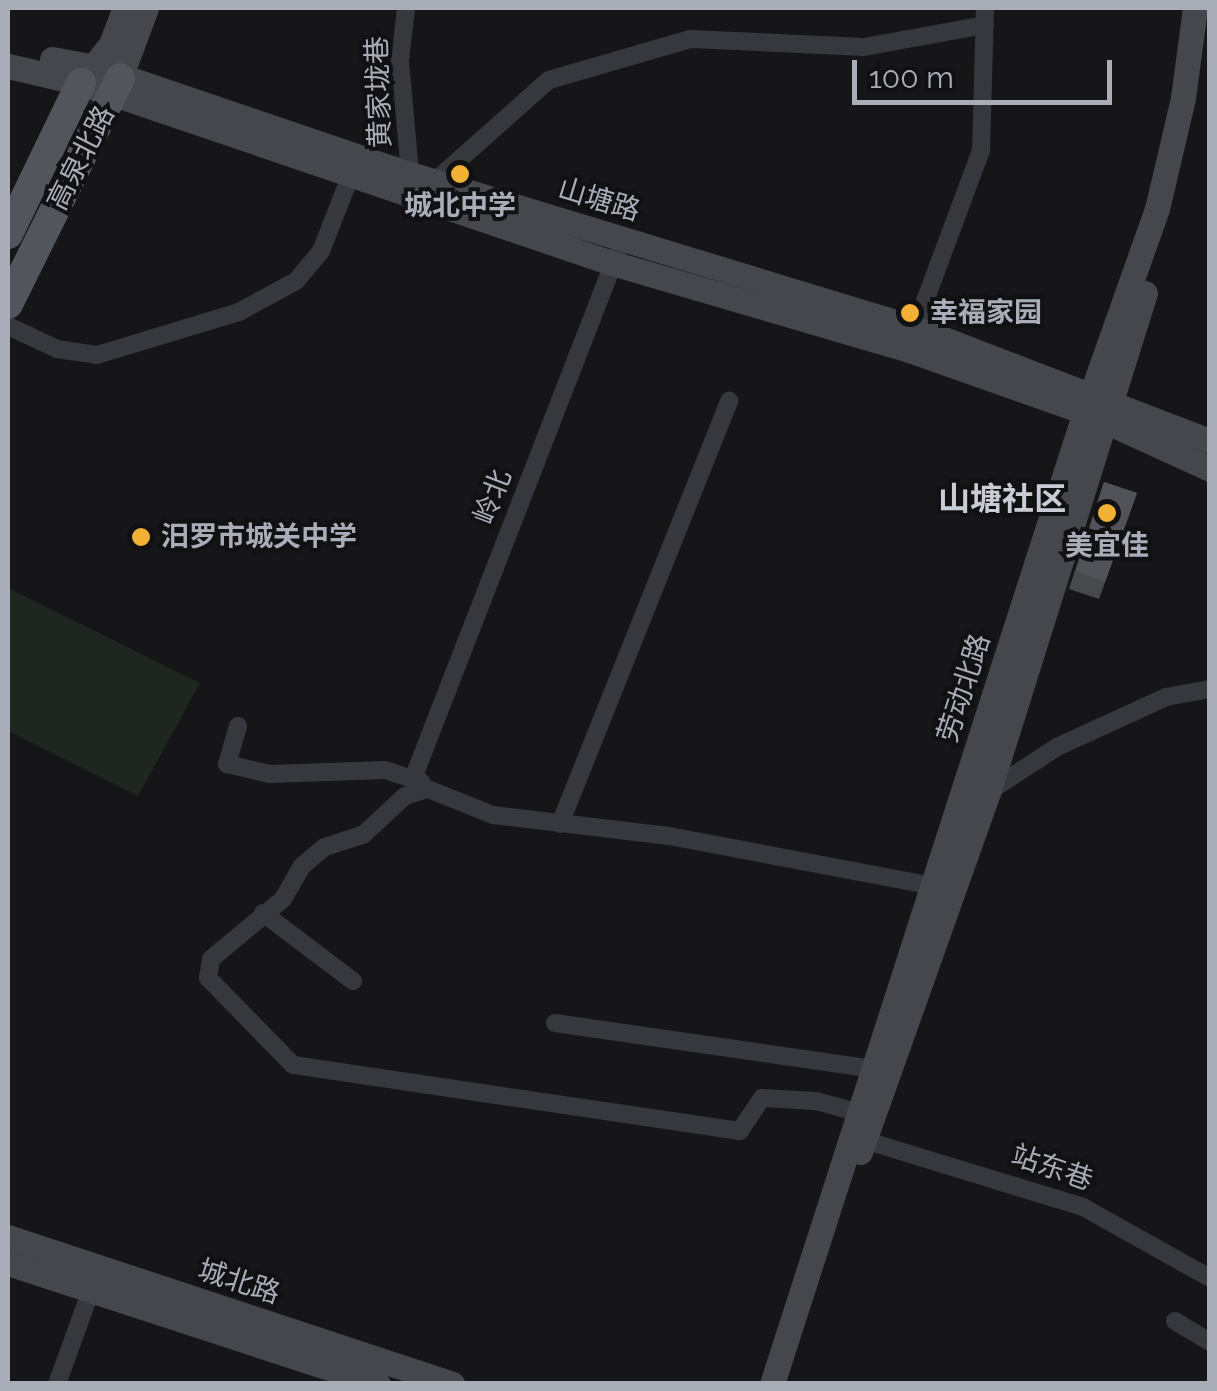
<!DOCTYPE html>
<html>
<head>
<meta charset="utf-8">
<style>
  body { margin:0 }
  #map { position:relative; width:1217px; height:1391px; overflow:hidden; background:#161618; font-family:Raleway,"Noto Sans SC",sans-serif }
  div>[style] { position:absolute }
  .green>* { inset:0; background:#1e261f }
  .street>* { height:18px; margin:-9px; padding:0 9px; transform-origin:9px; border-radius:9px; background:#37383d }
  .secondary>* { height:25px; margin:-12.5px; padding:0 12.5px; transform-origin:12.5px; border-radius:12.5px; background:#45474d }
  .primary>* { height:30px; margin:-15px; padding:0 15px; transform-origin:15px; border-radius:15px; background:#53555c }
  .wall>* { inset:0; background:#47494d }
  .building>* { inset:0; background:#525359 }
  .dots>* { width:28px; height:28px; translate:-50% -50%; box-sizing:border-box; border:5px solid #111113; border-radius:50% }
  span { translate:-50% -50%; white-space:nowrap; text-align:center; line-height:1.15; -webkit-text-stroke:8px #111113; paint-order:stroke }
  .street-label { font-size:28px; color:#a8adb8 }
  .poi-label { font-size:28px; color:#a8adb8; font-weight:700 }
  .left { translate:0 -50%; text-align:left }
  .quarter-label { font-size:32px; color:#c9ccd4; font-weight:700 }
  .frame { position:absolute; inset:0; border:10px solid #a8adb8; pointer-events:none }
  .scale { position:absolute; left:852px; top:60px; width:260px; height:45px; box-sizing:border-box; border:5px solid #a8adb8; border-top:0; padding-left:12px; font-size:30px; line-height:35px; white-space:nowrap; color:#a8adb8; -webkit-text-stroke:8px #111113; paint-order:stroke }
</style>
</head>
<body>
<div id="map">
  <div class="green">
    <div style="clip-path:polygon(8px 588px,200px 683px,138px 796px,8px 731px)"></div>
  </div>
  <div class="street">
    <div style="left:406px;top:8px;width:53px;rotate:96.5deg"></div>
    <div style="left:400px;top:61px;width:113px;rotate:84.9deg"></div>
    <div style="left:434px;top:182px;width:154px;rotate:-41.6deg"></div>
    <div style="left:549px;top:80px;width:147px;rotate:-16.2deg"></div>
    <div style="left:690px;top:39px;width:174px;rotate:2.6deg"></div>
    <div style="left:864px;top:47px;width:123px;rotate:-10.3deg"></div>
    <div style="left:8px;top:326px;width:54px;rotate:25.1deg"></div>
    <div style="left:57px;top:349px;width:40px;rotate:8.5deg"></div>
    <div style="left:97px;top:355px;width:148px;rotate:-16.8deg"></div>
    <div style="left:239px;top:312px;width:65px;rotate:-28.5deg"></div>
    <div style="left:296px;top:281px;width:39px;rotate:-50deg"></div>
    <div style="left:321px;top:251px;width:79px;rotate:-68.6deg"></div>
    <div style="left:915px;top:328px;width:189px;rotate:-69.6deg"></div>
    <div style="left:981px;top:151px;width:143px;rotate:-88.4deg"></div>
    <div style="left:238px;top:726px;width:40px;rotate:106deg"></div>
    <div style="left:227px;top:764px;width:44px;rotate:13.1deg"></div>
    <div style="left:270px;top:774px;width:115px;rotate:-2deg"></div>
    <div style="left:385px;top:770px;width:38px;rotate:18deg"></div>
    <div style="left:414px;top:776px;width:560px;rotate:-68.75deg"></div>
    <div style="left:988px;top:792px;width:82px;rotate:-33.1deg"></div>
    <div style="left:1057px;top:747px;width:120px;rotate:-24.6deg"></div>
    <div style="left:1166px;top:697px;width:45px;rotate:-10.3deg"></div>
    <div style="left:560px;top:824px;width:456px;rotate:-68.2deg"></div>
    <div style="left:263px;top:913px;width:113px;rotate:37.1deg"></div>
    <div style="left:555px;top:1023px;width:330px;rotate:8.2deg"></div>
    <div style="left:867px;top:1115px;width:53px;rotate:-164.6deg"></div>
    <div style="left:816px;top:1101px;width:54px;rotate:-176.8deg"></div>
    <div style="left:762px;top:1098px;width:40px;rotate:124deg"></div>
    <div style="left:740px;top:1131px;width:452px;rotate:-171.6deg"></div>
    <div style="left:293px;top:1065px;width:122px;rotate:-134.3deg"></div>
    <div style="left:208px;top:978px;width:19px;rotate:-81deg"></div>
    <div style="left:211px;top:959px;width:94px;rotate:-39.8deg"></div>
    <div style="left:283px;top:899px;width:38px;rotate:-60deg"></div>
    <div style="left:302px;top:866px;width:30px;rotate:-40deg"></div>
    <div style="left:325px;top:847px;width:40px;rotate:-18deg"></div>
    <div style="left:363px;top:835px;width:57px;rotate:-42.9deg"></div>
    <div style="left:405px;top:796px;width:24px;rotate:-17deg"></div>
    <div style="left:428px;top:789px;width:70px;rotate:21.8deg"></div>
    <div style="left:493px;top:815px;width:177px;rotate:6.8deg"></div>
    <div style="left:669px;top:836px;width:280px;rotate:10.7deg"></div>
    <div style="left:864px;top:1140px;width:229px;rotate:17deg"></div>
    <div style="left:1083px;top:1207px;width:145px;rotate:29.2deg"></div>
    <div style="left:1175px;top:1321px;width:41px;rotate:31deg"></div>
    <div style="left:57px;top:1384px;width:100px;rotate:-70.1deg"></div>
  </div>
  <div class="secondary">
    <div style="left:52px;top:59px;width:44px;rotate:10.5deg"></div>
    <div style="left:95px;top:67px;width:333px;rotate:18.8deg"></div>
    <div style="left:410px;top:174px;width:528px;rotate:16.96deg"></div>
    <div style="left:915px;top:328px;width:316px;rotate:21deg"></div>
    <div style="left:8px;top:66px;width:75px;rotate:13.1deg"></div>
    <div style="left:81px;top:83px;width:561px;rotate:18.73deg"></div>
    <div style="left:612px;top:263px;width:309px;rotate:16.3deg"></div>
    <div style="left:909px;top:350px;width:187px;rotate:19.4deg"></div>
    <div style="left:1085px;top:412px;width:137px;rotate:24.5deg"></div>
    <div style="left:120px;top:78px;width:75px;rotate:-69.6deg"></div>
    <div style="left:84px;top:79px;width:44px;rotate:-52.4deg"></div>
    <div style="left:111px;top:44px;width:39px;rotate:-69deg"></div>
    <div style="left:860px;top:1152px;width:381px;rotate:-70.4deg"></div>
    <div style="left:988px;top:793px;width:524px;rotate:-72.57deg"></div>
    <div style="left:8px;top:1237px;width:468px;rotate:18.3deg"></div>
    <div style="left:8px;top:1263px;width:389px;rotate:18.1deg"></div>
    <div style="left:772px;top:1384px;width:1021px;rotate:-72.15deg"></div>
    <div style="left:1085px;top:412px;width:215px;rotate:-70.5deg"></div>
    <div style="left:1157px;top:209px;width:114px;rotate:-76.8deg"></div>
    <div style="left:1183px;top:98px;width:91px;rotate:-82.4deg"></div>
  </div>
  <div class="primary">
    <div style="left:8px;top:234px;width:168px;rotate:-64.2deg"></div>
    <div style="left:8px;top:304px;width:252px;rotate:-63.6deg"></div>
  </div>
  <div class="wall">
    <div style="clip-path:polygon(1104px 482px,1137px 493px,1099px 599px,1069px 589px)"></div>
  </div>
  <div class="building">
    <div style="clip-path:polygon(1104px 482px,1137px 493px,1105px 582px,1076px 571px)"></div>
  </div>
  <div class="dots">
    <div style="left:460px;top:174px;background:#f2b134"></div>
    <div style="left:910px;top:313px;background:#f2b134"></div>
    <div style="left:1107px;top:513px;background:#f2b134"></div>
    <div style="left:141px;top:537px;background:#f2b134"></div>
  </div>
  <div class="street-label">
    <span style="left:379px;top:92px;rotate:-92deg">黄家垅巷</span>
    <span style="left:81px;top:158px;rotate:-63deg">高泉北路</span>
    <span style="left:599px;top:200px;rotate:17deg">山塘路</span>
    <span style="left:493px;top:497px;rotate:-69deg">岭北</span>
    <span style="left:964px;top:688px;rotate:-72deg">劳动北路</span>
    <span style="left:1052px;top:1168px;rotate:19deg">站东巷</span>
    <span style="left:239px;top:1282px;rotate:18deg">城北路</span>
  </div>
  <div class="poi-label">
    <span style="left:460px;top:206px">城北中学</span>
    <span class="left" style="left:930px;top:313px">幸福家园</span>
    <span class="left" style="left:161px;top:537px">汨罗市城关中学</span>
    <span style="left:1107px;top:546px">美宜佳</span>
  </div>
  <div class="quarter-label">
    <span style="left:1002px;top:499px">山塘社区</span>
  </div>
  <div class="frame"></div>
  <div class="scale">100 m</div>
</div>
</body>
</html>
